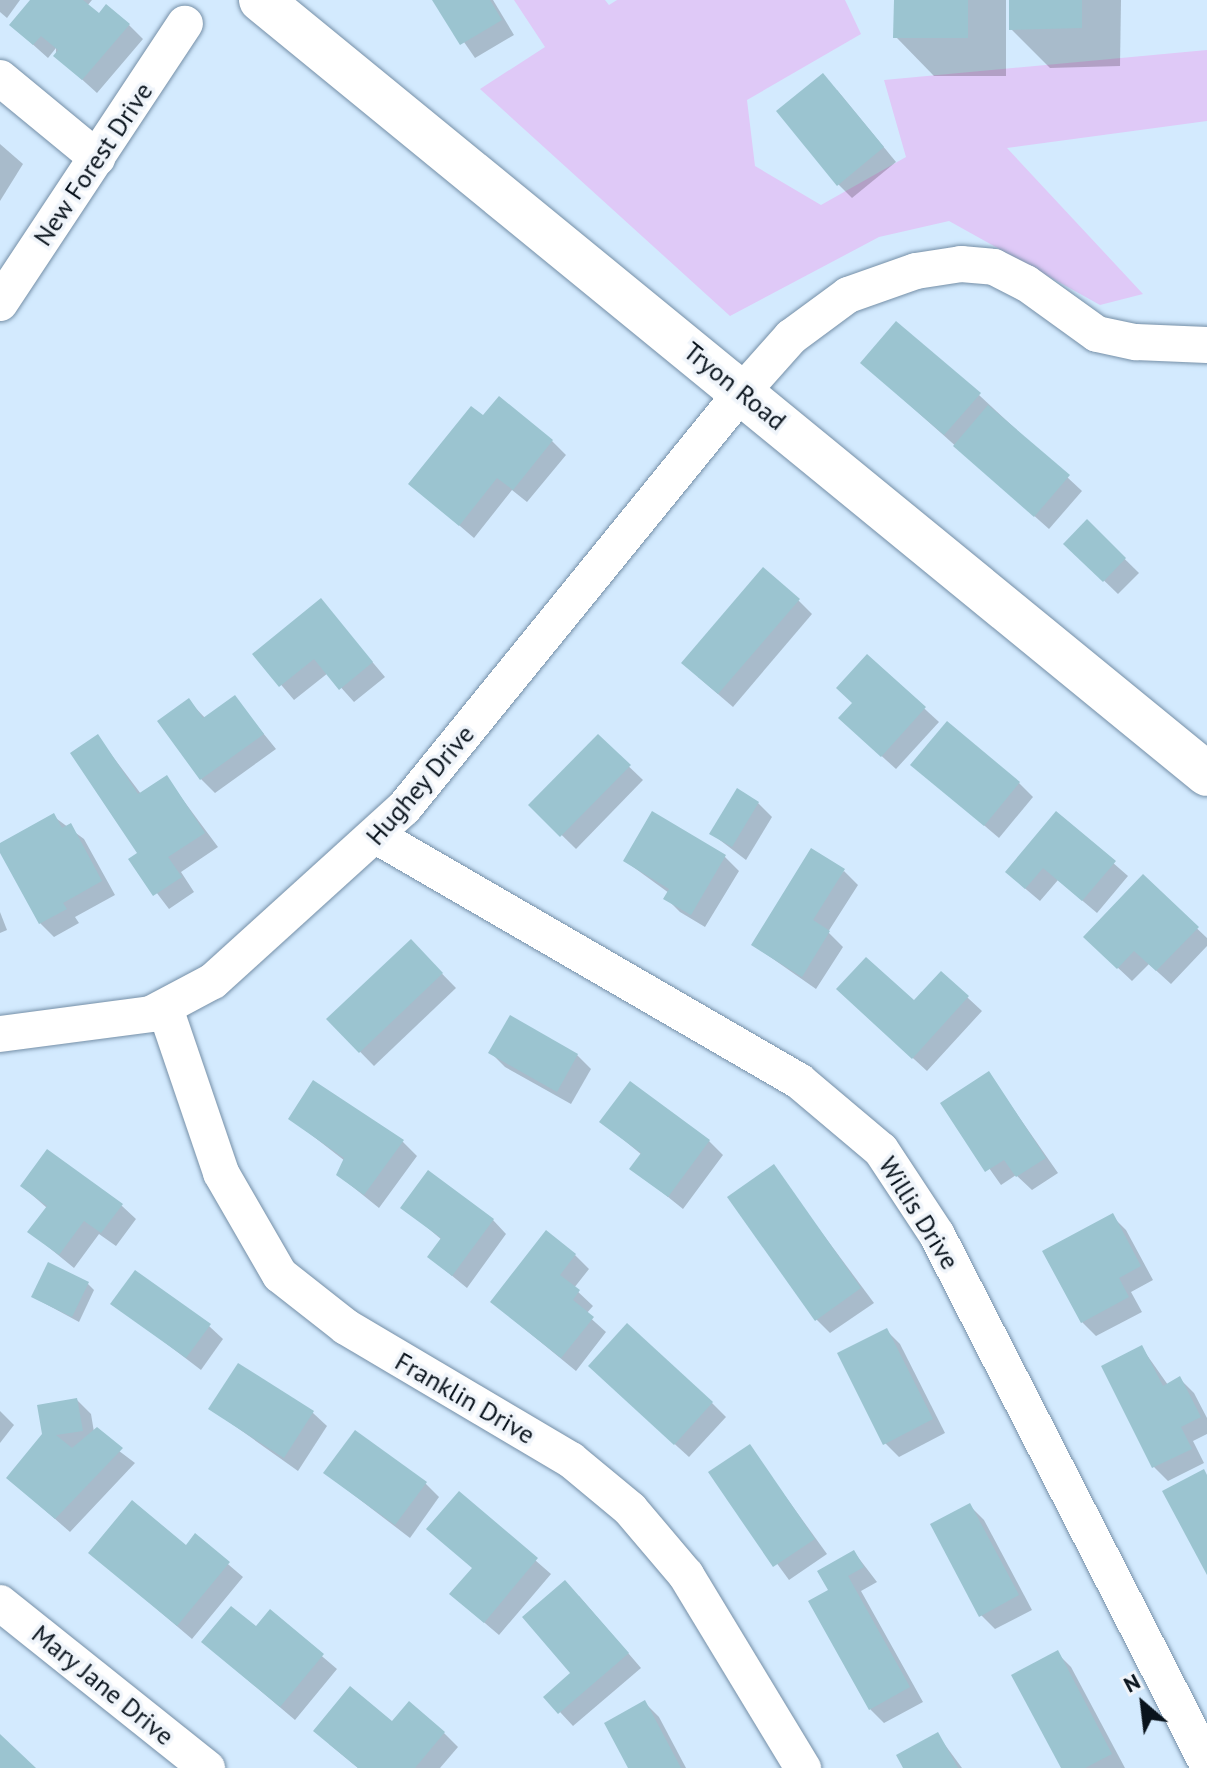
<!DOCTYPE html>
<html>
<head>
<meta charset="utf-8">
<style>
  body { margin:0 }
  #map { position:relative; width:1207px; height:1768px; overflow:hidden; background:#d3eafe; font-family:"PT Sans",sans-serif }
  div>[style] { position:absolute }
  .green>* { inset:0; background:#dfc9f7 }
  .shadow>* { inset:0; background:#0003 }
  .building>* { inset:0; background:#9bc4d0 }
  .roads { filter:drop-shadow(0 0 2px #758fa7) drop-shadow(0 0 2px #758fa7) }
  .minor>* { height:36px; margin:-18px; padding:0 18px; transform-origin:18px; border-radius:18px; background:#fff }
  .tertiary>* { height:44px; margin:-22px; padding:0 22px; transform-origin:22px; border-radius:22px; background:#fff }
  span { translate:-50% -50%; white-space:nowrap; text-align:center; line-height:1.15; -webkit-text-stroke:7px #eff4fa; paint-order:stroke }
  .street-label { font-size:26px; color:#09131c }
  .north { position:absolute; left:1103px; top:1664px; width:80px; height:80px; -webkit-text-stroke:6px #eff4fa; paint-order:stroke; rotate:332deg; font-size:22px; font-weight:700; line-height:32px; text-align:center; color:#09131c }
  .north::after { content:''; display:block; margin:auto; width:28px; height:36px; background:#09131c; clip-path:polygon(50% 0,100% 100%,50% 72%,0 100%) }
</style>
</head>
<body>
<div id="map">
  <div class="green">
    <div style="clip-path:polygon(514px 0,605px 0,609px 5px,617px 0,845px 0,861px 34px,747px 100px,755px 166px,821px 205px,906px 157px,884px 80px,1207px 50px,1207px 121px,1007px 148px,1143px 294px,1100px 305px,949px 221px,879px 237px,730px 316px,480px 89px,545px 47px)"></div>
  </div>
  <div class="shadow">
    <div style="clip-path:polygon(0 0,20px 0,7px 18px,0 12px)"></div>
    <div style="clip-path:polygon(32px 0,92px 0,87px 6px,99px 16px,129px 25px,143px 39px,97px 93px,56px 56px,56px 48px,48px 58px,11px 25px)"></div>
    <div style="clip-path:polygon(435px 0,493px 0,514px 35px,475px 58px)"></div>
    <div style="clip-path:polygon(896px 0,1006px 0,1006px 76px,934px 76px,896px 37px)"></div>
    <div style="clip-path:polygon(1011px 0,1121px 0,1120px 66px,1050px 68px,1011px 29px)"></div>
    <div style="clip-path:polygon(837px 90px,896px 162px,852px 198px,838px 184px)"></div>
    <div style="clip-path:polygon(0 144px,23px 164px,0 201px)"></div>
    <div style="clip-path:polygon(877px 376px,979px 395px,1082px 491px,1049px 529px)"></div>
    <div style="clip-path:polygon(483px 418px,552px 441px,566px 455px,527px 502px,512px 490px,474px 538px,411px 484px)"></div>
    <div style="clip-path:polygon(1087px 522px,1139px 573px,1118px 594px,1066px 544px)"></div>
    <div style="clip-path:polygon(798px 600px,812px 614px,733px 707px,698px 677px)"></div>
    <div style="clip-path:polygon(321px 601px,385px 677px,354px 702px,328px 673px,294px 700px,255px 654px)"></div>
    <div style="clip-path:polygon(867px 656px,939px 722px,896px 769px,855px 732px,854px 704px)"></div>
    <div style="clip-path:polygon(235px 698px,276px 749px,215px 793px,201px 779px,188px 700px,206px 719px)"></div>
    <div style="clip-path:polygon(98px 737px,141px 794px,166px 777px,218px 847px,181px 872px,194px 892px,169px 909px,131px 859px,140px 853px)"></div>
    <div style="clip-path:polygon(598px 737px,643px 780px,576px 849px,531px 805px)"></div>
    <div style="clip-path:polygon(913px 765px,1019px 783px,1033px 797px,999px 838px)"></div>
    <div style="clip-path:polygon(758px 803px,772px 817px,746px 860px,712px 834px)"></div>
    <div style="clip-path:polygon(1056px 813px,1128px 876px,1097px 913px,1058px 880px,1040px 901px,1021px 885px)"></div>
    <div style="clip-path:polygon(53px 816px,84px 839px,115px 895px,75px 917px,79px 923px,54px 937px,40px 923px,0 849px)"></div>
    <div style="clip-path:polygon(725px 857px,739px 871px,705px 927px,680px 912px,666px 898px,669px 893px,625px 861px)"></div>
    <div style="clip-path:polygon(844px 871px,858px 885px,828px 932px,843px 947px,816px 989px,753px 945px)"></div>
    <div style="clip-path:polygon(1143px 877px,1207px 938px,1207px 946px,1171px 984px,1149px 964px,1132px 981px,1100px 951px)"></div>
    <div style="clip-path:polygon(0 912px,7px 930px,0 933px)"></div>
    <div style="clip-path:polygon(411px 942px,456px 988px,374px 1066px,329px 1020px)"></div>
    <div style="clip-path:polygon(941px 973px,982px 1011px,927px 1071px,853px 1003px,914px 1003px)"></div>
    <div style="clip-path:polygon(491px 1053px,577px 1055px,591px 1069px,571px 1104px,505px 1067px)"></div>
    <div style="clip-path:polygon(989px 1074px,1058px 1173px,1032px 1190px,1016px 1175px,1001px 1185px,943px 1103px)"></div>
    <div style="clip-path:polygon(291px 1119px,403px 1142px,417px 1156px,379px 1208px,338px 1175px,345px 1161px)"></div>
    <div style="clip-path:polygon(602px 1122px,709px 1141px,723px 1155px,683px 1209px,632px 1168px,642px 1155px)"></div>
    <div style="clip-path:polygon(773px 1167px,874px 1303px,830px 1333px,816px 1319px)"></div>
    <div style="clip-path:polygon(22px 1186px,122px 1206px,136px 1219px,116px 1246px,99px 1234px,74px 1268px,30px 1232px,47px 1208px)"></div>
    <div style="clip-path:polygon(403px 1207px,493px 1220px,506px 1234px,467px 1288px,429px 1257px,442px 1240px)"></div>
    <div style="clip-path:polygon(1112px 1216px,1126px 1230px,1153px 1280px,1131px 1292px,1142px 1312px,1096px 1336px,1082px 1322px)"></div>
    <div style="clip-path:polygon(575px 1255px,589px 1269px,574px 1288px,593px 1306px,586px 1314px,606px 1332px,576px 1371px,492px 1302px)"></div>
    <div style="clip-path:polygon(88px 1284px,94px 1290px,79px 1322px,33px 1297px)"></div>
    <div style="clip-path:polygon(113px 1303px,209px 1326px,223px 1339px,201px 1370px)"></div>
    <div style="clip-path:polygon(886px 1330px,900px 1344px,945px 1433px,899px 1457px,885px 1443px)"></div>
    <div style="clip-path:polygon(1142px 1348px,1168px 1385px,1180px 1379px,1194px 1393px,1207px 1418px,1207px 1434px,1193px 1441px,1204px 1463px,1168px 1481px,1154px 1467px,1103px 1367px)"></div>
    <div style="clip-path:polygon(604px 1380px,712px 1403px,726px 1417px,689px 1457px)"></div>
    <div style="clip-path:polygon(77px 1400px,91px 1414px,94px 1432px,135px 1463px,70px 1532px,8px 1478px)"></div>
    <div style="clip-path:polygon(211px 1409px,313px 1413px,327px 1426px,298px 1471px)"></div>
    <div style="clip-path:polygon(0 1411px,14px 1425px,0 1443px)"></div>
    <div style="clip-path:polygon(749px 1446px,827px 1554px,789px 1580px,711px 1473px)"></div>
    <div style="clip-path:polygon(325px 1473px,425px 1483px,439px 1497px,410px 1538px)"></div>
    <div style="clip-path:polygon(459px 1494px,551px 1574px,499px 1635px,466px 1607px,473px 1569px)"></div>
    <div style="clip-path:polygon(970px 1506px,984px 1520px,1032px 1610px,995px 1629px,981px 1615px)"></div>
    <div style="clip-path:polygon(195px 1536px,243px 1577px,192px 1639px,91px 1553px,186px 1547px)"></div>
    <div style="clip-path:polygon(854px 1552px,877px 1582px,861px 1591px,923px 1702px,884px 1723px,870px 1709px,830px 1591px)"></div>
    <div style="clip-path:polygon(579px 1596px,641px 1668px,573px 1726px,560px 1712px,573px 1673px)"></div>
    <div style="clip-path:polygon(270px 1612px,337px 1669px,295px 1720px,203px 1642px,256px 1629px)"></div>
    <div style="clip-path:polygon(1057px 1653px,1071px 1667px,1125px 1768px,1063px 1768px)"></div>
    <div style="clip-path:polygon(645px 1703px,659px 1717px,686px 1768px,630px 1768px)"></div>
    <div style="clip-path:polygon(392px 1724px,444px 1733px,458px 1747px,440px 1768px,358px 1768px,329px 1744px)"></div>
    <div style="clip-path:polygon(937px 1734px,962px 1768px,906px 1768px)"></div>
  </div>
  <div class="building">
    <div style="clip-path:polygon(30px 0,83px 0,99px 13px,106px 4px,130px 24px,82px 80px,53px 56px,58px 50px,41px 36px,33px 45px,9px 25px)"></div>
    <div style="clip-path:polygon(432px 0,490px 0,502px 20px,460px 45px)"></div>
    <div style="clip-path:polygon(894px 0,968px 0,968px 38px,893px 38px)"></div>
    <div style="clip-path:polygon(1009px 0,1082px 0,1082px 28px,1009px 30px)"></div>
    <div style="clip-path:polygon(823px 73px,884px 147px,837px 186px,776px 111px)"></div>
    <div style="clip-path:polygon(896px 321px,981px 393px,944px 435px,860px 363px)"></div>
    <div style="clip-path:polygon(499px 396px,553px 440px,513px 490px,497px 478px,459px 526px,408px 484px,471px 406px,483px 415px)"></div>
    <div style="clip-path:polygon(988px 405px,1070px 475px,1034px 517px,953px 446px)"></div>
    <div style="clip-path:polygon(1087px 519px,1126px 558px,1103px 582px,1063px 544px)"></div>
    <div style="clip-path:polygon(763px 567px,800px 599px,718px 694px,681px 663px)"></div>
    <div style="clip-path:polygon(321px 598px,373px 662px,339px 690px,314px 659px,279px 687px,252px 654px)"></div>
    <div style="clip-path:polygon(867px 654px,926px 707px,881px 757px,838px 718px,852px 703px,836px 688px)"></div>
    <div style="clip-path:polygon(235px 695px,264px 734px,200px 780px,157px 721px,189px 698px,203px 718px)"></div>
    <div style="clip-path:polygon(947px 721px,1020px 782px,984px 826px,910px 765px)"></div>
    <div style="clip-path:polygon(98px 734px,138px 794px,167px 775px,205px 833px,168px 857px,182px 877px,153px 896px,128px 859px,137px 853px,70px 753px)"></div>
    <div style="clip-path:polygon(598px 734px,631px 765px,560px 837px,528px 805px)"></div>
    <div style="clip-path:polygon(737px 788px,759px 802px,732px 847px,709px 834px)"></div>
    <div style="clip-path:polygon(652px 811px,726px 855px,691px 915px,663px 899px,669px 889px,623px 861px)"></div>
    <div style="clip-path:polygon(1056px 811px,1116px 861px,1082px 901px,1043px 868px,1025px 889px,1005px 872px)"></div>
    <div style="clip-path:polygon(54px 813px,62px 828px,71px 823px,102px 881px,63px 903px,67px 909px,39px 924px,0 853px,0 843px)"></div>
    <div style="clip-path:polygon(811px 848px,845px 869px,813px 920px,830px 931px,802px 977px,751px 945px)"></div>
    <div style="clip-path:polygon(1143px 874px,1199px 927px,1156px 971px,1134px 951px,1117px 969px,1083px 937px)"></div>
    <div style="clip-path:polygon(411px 939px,443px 973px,359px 1053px,326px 1019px)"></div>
    <div style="clip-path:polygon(866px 957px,914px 1000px,941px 971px,969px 996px,912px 1059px,836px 989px)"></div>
    <div style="clip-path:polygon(510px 1015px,578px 1054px,557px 1092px,488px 1053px)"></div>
    <div style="clip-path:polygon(989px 1071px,1046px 1158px,1016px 1177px,1004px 1160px,985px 1172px,940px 1103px)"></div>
    <div style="clip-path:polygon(313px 1080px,404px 1140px,364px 1195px,336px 1175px,344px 1158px,288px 1119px)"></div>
    <div style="clip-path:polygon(630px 1081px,710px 1140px,668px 1197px,629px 1169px,641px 1153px,599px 1122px)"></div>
    <div style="clip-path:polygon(47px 1149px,123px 1204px,101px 1233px,84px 1221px,59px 1255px,27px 1232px,47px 1206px,20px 1186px)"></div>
    <div style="clip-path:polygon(774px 1164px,861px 1288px,815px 1321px,727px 1197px)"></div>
    <div style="clip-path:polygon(428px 1170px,494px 1219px,452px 1276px,427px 1257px,441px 1238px,400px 1208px)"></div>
    <div style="clip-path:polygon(1113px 1213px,1141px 1266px,1119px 1278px,1129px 1297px,1081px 1323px,1042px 1251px)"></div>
    <div style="clip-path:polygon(546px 1230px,576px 1254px,560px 1275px,580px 1290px,573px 1300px,594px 1317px,561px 1358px,490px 1302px)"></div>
    <div style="clip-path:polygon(48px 1262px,89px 1282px,72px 1317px,31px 1297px)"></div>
    <div style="clip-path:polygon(135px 1270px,211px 1324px,186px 1358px,110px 1304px)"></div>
    <div style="clip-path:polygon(627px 1323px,713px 1402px,674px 1445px,588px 1366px)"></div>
    <div style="clip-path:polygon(887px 1328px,933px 1419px,883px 1445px,837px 1353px)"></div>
    <div style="clip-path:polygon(1142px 1345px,1163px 1386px,1180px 1376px,1201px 1417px,1181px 1427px,1192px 1449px,1152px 1468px,1101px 1366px)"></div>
    <div style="clip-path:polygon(238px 1363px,314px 1411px,284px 1458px,208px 1409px)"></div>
    <div style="clip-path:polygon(77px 1398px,83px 1431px,56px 1435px,72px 1448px,97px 1427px,123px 1448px,55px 1519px,6px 1478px,42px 1434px,37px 1405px)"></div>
    <div style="clip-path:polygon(355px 1430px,427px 1482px,395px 1525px,323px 1473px)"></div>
    <div style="clip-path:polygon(750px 1444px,815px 1539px,773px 1567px,708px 1472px)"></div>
    <div style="clip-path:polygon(1204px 1469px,1207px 1475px,1207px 1575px,1162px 1491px)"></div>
    <div style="clip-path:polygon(459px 1491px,538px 1558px,484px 1623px,449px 1594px,472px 1568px,426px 1529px)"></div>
    <div style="clip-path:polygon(132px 1500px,186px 1545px,195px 1533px,230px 1562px,177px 1626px,88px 1553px)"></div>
    <div style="clip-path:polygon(970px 1503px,1019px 1595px,979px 1617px,930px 1524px)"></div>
    <div style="clip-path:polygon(854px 1550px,864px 1567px,848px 1576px,910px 1687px,869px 1710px,808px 1601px,828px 1590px,817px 1571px)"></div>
    <div style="clip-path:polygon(565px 1580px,629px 1653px,558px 1714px,543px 1697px,570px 1673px,522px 1617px)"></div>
    <div style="clip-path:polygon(231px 1606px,256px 1626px,270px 1609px,324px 1654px,280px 1707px,201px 1642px)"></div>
    <div style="clip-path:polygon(1058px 1650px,1112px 1754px,1085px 1768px,1061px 1768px,1011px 1675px)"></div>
    <div style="clip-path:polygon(350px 1686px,392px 1721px,409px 1701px,445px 1732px,415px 1768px,358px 1768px,313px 1731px)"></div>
    <div style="clip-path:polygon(645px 1700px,681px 1768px,628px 1768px,604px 1723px)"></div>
    <div style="clip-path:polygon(938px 1732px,958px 1768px,903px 1768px,896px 1755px)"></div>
    <div style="clip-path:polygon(0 1734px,36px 1768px,0 1768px)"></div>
  </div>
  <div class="roads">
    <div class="minor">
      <div style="left:0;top:78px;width:126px;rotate:39.5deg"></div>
      <div style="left:0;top:303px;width:335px;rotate:-56.5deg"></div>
      <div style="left:378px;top:837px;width:487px;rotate:30.1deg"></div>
      <div style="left:799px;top:1081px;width:107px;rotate:40.1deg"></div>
      <div style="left:881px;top:1150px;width:102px;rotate:56.6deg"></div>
      <div style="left:937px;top:1235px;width:593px;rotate:62.92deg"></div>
      <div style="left:166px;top:1011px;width:171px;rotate:71.2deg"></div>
      <div style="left:221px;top:1173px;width:118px;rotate:60deg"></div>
      <div style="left:280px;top:1275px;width:84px;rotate:38.2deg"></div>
      <div style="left:346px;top:1327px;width:261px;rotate:30.6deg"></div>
      <div style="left:571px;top:1460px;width:77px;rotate:39.7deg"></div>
      <div style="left:630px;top:1509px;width:87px;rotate:49.7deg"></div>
      <div style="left:686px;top:1575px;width:226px;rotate:58.8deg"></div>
      <div style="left:0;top:1034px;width:152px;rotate:-7.5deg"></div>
      <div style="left:151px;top:1014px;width:70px;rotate:-28deg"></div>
      <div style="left:213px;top:981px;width:258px;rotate:-42.2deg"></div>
      <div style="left:404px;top:808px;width:536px;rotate:-50.91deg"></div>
      <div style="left:742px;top:392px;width:74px;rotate:-48.3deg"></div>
      <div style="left:791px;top:337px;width:71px;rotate:-36.4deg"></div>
      <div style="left:848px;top:295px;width:72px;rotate:-19.4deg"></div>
      <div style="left:916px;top:271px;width:46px;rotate:-8.8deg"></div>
      <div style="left:961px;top:264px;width:33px;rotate:5deg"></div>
      <div style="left:994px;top:267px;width:36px;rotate:27deg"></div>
      <div style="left:1026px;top:283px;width:87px;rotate:35.7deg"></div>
      <div style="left:1097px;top:334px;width:40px;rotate:12deg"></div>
      <div style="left:1136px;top:342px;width:71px;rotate:2.4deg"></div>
      <div style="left:0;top:1603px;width:265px;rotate:38.6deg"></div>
    </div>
    <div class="tertiary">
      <div style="left:261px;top:0;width:1222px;rotate:39.29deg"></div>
    </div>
  </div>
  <div class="street-label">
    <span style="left:93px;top:164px;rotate:-56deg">New Forest Drive</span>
    <span style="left:735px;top:386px;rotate:39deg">Tryon Road</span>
    <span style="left:420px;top:785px;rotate:-49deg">Hughey Drive</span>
    <span style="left:919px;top:1213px;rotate:58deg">Willis Drive</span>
    <span style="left:465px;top:1398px;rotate:30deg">Franklin Drive</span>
    <span style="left:103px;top:1685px;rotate:39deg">Mary Jane Drive</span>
  </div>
  <div class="north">N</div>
</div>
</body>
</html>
